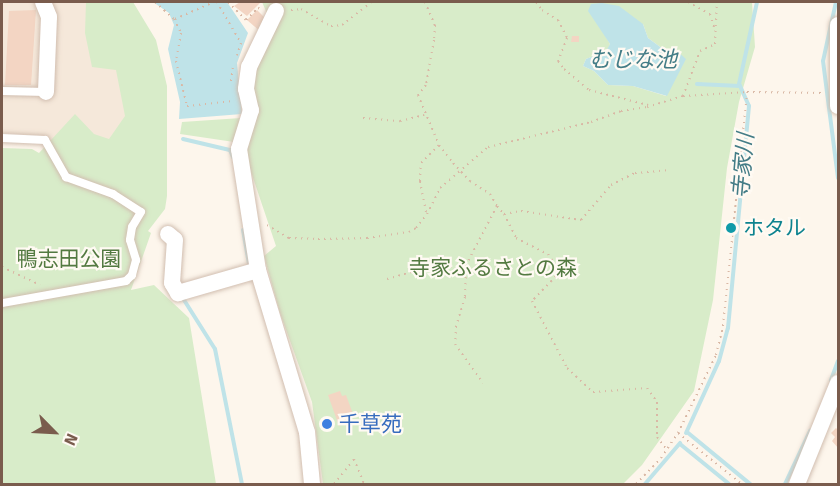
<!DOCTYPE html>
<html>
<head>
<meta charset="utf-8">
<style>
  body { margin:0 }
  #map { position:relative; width:840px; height:486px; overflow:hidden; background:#fdf6ec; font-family:Signika,"Noto Sans JP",sans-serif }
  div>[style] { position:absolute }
  .residential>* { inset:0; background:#f5e8da }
  .green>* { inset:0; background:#d8ecc9 }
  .water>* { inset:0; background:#bfe3e8 }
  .stream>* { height:4px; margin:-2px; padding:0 2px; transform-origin:2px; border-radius:2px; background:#bfe3e8 }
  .building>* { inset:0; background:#f3d5c3 }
  .path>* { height:2px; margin-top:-1px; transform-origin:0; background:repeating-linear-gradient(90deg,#d9b8a5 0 1.5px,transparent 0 6px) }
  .roads { filter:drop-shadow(0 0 2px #d1beb0) drop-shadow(0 0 2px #d1beb0) }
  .service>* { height:8px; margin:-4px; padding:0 4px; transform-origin:4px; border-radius:4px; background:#fff }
  .minor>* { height:16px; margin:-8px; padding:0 8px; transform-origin:8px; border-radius:8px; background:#fff }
  .path-bridge>* { height:2px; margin-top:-1px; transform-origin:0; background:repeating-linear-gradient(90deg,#d9b8a5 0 1.5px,transparent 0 6px) }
  .dots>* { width:16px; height:16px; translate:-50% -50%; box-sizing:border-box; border:3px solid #fffaf3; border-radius:50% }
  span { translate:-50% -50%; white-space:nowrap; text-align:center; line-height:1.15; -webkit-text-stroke:4.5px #fffaf3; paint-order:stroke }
  .culture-label { font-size:21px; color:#0d838f }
  .left { translate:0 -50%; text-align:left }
  .park-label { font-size:21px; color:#537a41 }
  .shop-label { font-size:21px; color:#366cbe }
  .water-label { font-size:22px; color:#437c86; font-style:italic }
  .frame { position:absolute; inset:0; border:3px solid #7a5c4d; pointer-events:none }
  .north { position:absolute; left:24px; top:402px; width:60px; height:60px; -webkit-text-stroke:4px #fffaf3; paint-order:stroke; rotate:114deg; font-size:16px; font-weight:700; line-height:24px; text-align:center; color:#7a5c4d }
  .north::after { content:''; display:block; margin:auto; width:21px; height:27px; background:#7a5c4d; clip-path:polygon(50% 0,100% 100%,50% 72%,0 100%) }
</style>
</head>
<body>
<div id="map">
  <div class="residential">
    <div style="clip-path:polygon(2px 2px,95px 2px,147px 137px,70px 167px,46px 136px,2px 133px)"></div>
  </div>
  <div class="green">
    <div style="clip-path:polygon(86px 2px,133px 2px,156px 40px,167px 86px,167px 196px,165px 209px,148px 231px,151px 233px,131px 290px,154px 285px,189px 318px,216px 484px,2px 484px,2px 148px,32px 149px,39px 153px,75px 114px,94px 134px,109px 139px,125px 116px,116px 70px,92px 67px,85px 33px)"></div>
    <div style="clip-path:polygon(evenodd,262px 2px,752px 2px,755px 47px,739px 102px,727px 168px,713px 300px,694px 391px,642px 465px,623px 484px,323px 484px,312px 402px,280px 313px,264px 256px,276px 246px,245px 154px,245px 60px,272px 25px,262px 2px,643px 24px,648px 38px,663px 49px,676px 50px,666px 96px,633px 86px,608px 85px,594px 71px,583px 66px,586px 59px,607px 51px,610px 44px,605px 35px,643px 24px)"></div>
    <div style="clip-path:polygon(241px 118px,234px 142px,180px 134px,182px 122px)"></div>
  </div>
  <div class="water">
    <div style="clip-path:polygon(153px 2px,227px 2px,248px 33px,237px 63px,242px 114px,179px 119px,180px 102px,168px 49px,174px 25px,169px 13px)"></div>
    <div style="clip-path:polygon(602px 3px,619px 6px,643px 24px,648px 38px,663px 49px,676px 50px,686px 59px,667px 96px,633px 86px,608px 85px,594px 71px,583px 66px,586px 59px,606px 51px,610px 44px,588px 11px,591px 4px)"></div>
  </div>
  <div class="stream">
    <div style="left:836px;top:2px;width:60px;rotate:102.4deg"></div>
    <div style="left:823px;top:61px;width:118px;rotate:82.7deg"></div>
    <div style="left:697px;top:84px;width:43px;rotate:2.7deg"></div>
    <div style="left:183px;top:139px;width:48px;rotate:13.2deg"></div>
    <div style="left:230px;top:150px;width:8px;rotate:67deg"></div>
    <div style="left:243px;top:230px;width:35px;rotate:80deg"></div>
    <div style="left:184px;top:300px;width:58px;rotate:57.7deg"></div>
    <div style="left:215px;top:349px;width:138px;rotate:78.7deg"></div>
    <div style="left:831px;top:380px;width:20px;rotate:-70deg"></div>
    <div style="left:687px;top:432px;width:82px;rotate:39.5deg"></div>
    <div style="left:686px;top:433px;width:79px;rotate:-65.4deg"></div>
    <div style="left:719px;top:361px;width:34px;rotate:-75deg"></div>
    <div style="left:728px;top:328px;width:223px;rotate:-84.6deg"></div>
    <div style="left:749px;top:106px;width:24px;rotate:-114deg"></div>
    <div style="left:739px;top:84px;width:84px;rotate:-77.6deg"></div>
    <div style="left:680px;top:444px;width:63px;rotate:39.2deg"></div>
    <div style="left:645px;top:484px;width:54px;rotate:-49.5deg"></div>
    <div style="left:785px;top:484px;width:59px;rotate:-64.7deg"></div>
  </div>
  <div class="building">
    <div style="clip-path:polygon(240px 2px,259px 2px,260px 3px,247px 16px,234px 6px)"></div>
    <div style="clip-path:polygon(36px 10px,31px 85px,5px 85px,9px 11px)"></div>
    <div style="clip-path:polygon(257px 10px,264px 17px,261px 32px,247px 20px)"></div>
    <div style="clip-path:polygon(572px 36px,579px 36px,579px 42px,571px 42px)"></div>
    <div style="clip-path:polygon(340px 391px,342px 396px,346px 395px,353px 414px,348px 416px,350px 422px,339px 426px,328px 395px)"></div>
    <div style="clip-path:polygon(836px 428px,838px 430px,838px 448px,832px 441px,835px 437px,831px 433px)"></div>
  </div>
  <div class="path">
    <div style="left:155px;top:2px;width:25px;rotate:42deg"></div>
    <div style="left:174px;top:19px;width:16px;rotate:63deg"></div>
    <div style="left:181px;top:33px;width:28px;rotate:100deg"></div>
    <div style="left:176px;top:61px;width:46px;rotate:76.3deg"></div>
    <div style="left:187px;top:106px;width:46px;rotate:-6.2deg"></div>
    <div style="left:217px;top:2px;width:48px;rotate:59.7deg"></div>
    <div style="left:241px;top:43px;width:13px;rotate:108deg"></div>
    <div style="left:228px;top:2px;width:25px;rotate:45deg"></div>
    <div style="left:246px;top:20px;width:17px;rotate:-45deg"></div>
    <div style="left:258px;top:8px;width:3px;rotate:18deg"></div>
    <div style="left:425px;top:2px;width:25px;rotate:67deg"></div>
    <div style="left:435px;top:25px;width:15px;rotate:94deg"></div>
    <div style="left:434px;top:40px;width:46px;rotate:100.1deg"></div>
    <div style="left:426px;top:85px;width:13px;rotate:129deg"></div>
    <div style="left:418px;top:95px;width:54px;rotate:67.2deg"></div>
    <div style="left:439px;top:145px;width:23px;rotate:52deg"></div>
    <div style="left:536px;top:2px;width:10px;rotate:53deg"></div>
    <div style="left:542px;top:10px;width:19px;rotate:32deg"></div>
    <div style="left:558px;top:20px;width:20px;rotate:63deg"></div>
    <div style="left:567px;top:38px;width:25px;rotate:111deg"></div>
    <div style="left:558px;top:61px;width:10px;rotate:53deg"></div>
    <div style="left:564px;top:69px;width:33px;rotate:40deg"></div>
    <div style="left:589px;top:90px;width:61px;rotate:14.3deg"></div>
    <div style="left:688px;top:2px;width:25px;rotate:29deg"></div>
    <div style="left:710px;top:14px;width:17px;rotate:73deg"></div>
    <div style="left:291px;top:10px;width:10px;rotate:-6deg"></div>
    <div style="left:301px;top:9px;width:34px;rotate:30deg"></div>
    <div style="left:331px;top:26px;width:11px;rotate:-5deg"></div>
    <div style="left:342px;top:25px;width:37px;rotate:-38deg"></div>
    <div style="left:175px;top:19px;width:43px;rotate:-23.6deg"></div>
    <div style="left:231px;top:81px;width:15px;rotate:-82deg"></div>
    <div style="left:683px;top:96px;width:48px;rotate:-69.3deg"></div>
    <div style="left:700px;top:51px;width:17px;rotate:-25deg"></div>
    <div style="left:715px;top:44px;width:42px;rotate:-87.3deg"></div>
    <div style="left:363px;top:118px;width:37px;rotate:5deg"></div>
    <div style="left:400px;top:121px;width:25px;rotate:-14deg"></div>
    <div style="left:470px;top:181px;width:24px;rotate:33deg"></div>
    <div style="left:490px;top:194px;width:14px;rotate:60deg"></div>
    <div style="left:497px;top:206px;width:67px;rotate:117.7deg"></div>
    <div style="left:466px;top:265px;width:32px;rotate:92deg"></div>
    <div style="left:465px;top:297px;width:30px;rotate:107deg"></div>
    <div style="left:456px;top:326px;width:18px;rotate:93deg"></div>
    <div style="left:455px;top:344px;width:48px;rotate:54.3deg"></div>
    <div style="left:497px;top:206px;width:11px;rotate:49deg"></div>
    <div style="left:504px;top:214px;width:17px;rotate:-10deg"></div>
    <div style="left:521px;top:211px;width:61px;rotate:8.5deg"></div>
    <div style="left:581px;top:220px;width:46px;rotate:-49.4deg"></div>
    <div style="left:611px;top:185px;width:27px;rotate:-27deg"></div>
    <div style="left:635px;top:173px;width:35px;rotate:-5deg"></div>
    <div style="left:426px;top:212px;width:32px;rotate:-101deg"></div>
    <div style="left:420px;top:181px;width:18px;rotate:-87deg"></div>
    <div style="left:421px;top:163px;width:25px;rotate:-45deg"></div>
    <div style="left:504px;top:214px;width:27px;rotate:63deg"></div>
    <div style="left:516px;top:238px;width:36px;rotate:27deg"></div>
    <div style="left:548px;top:254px;width:22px;rotate:56deg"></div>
    <div style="left:560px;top:272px;width:40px;rotate:134deg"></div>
    <div style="left:532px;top:301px;width:76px;rotate:62.4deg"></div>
    <div style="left:567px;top:368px;width:35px;rotate:43deg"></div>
    <div style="left:593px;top:392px;width:54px;rotate:-4.2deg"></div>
    <div style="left:647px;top:388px;width:17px;rotate:54deg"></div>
    <div style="left:657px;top:402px;width:35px;rotate:90deg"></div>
    <div style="left:657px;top:437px;width:16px;rotate:52deg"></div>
    <div style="left:267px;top:225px;width:26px;rotate:31deg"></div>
    <div style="left:289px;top:238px;width:29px;rotate:2deg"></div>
    <div style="left:318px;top:239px;width:49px;rotate:-1.2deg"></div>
    <div style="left:367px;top:238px;width:42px;rotate:-8.1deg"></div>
    <div style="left:409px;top:232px;width:8px;rotate:-30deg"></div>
    <div style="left:416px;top:228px;width:18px;rotate:-52deg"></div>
    <div style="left:427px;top:214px;width:29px;rotate:-63deg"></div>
    <div style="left:440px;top:188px;width:63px;rotate:-40.5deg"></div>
    <div style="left:488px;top:147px;width:106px;rotate:-13.6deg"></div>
    <div style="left:591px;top:122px;width:32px;rotate:-20deg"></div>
    <div style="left:621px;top:111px;width:26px;rotate:-9deg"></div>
    <div style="left:647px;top:107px;width:38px;rotate:-17deg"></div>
    <div style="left:683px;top:96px;width:64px;rotate:-3.6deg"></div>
    <div style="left:2px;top:267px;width:42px;rotate:25.3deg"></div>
    <div style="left:387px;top:279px;width:35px;rotate:-16deg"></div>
    <div style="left:421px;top:269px;width:45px;rotate:-5.1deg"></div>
    <div style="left:678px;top:433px;width:82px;rotate:38.6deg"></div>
    <div style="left:334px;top:484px;width:32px;rotate:-51deg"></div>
    <div style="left:354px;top:459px;width:27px;rotate:68deg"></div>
    <div style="left:636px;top:484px;width:36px;rotate:-46deg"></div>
    <div style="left:661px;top:458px;width:30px;rotate:-56deg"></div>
    <div style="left:678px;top:433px;width:87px;rotate:-64deg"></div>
    <div style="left:716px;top:355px;width:30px;rotate:-76deg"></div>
    <div style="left:723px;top:326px;width:235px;rotate:-84.1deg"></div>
    <div style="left:747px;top:92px;width:76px;rotate:0.8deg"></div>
  </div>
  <div class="roads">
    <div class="service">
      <div style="left:2px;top:91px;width:44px;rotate:1.3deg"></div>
      <div style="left:2px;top:138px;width:43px;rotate:2.7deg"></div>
      <div style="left:45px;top:140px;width:43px;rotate:60.4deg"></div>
      <div style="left:66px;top:177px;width:50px;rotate:19.9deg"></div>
      <div style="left:113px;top:194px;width:33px;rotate:33deg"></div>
      <div style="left:141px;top:212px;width:17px;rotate:121deg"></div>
      <div style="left:132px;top:227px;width:13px;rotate:99deg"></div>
      <div style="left:130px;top:240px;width:21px;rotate:73deg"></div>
      <div style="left:136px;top:260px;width:16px;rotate:105deg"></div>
      <div style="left:132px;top:275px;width:8px;rotate:135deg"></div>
      <div style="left:126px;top:281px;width:126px;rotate:169.9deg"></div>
    </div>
    <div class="minor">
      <div style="left:43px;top:2px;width:16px;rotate:68deg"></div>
      <div style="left:49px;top:17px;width:75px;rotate:92.3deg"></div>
      <div style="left:276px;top:11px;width:62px;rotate:115.7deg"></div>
      <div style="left:249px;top:67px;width:22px;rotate:98deg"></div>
      <div style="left:246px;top:89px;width:22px;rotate:77deg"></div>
      <div style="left:251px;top:110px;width:41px;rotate:107.1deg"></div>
      <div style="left:239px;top:149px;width:122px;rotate:81.1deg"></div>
      <div style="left:258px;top:270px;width:169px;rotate:73.2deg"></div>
      <div style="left:307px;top:432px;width:52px;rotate:84.5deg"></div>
      <div style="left:838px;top:25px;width:81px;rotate:90deg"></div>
      <div style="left:168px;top:234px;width:9px;rotate:41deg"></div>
      <div style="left:175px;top:240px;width:43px;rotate:94deg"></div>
      <div style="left:172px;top:283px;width:12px;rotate:59deg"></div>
      <div style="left:178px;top:293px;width:83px;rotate:-16deg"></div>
      <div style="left:797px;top:484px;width:109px;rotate:-67.9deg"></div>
    </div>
  </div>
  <div class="path-bridge">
    <div style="left:453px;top:163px;width:25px;rotate:47deg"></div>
  </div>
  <div class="dots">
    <div style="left:731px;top:228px;background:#0f9aa8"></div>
    <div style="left:327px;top:424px;background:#3f7fe0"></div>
  </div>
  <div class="culture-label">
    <span class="left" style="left:743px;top:228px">ホタル</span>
  </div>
  <div class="park-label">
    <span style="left:69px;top:259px">鴨志田公園</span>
    <span style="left:493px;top:268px">寺家ふるさとの森</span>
  </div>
  <div class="shop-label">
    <span class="left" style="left:339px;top:424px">千草苑</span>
  </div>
  <div class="water-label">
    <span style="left:633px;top:60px">むじな池</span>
    <span style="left:743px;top:166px;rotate:-85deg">寺家川</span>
  </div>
  <div class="frame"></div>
  <div class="north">N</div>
</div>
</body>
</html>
